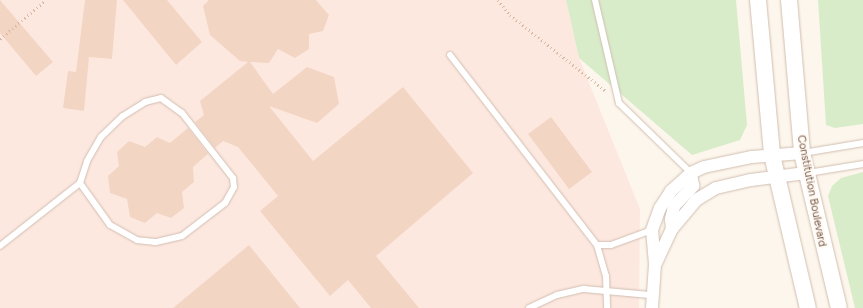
<!DOCTYPE html>
<html>
<head>
<meta charset="utf-8">
<style>
  body { margin:0 }
  #map { position:relative; width:863px; height:308px; overflow:hidden; background:#fdf6ec; font-family:Figtree,sans-serif }
  div>[style] { position:absolute }
  .commercial>* { inset:0; background:#fde8e0 }
  .green>* { inset:0; background:#d8ecc9 }
  .building>* { inset:0; background:#f3d5c3 }
  .path>* { height:2.5px; margin-top:-1.25px; transform-origin:0; background:repeating-linear-gradient(90deg,#d9b8a5 0 1px,transparent 0 4px) }
  .roads { filter:drop-shadow(0 0 1px #d1beb0) drop-shadow(0 0 1px #d1beb0) }
  .lane>* { height:6px; margin:-3px; padding:0 3px; transform-origin:3px; border-radius:3px; background:#fff }
  .street>* { height:12px; margin:-6px; padding:0 6px; transform-origin:6px; border-radius:6px; background:#fff }
  .secondary>* { height:16px; margin:-8px; padding:0 8px; transform-origin:8px; border-radius:8px; background:#fff }
  span { translate:-50% -50%; white-space:nowrap; text-align:center; line-height:1.15; -webkit-text-stroke:4px #fffaf3; paint-order:stroke }
  .street-label { font-size:11px; color:#7a5c4d }
</style>
</head>
<body>
<div id="map">
  <div class="commercial">
    <div style="clip-path:polygon(0 0,566px 0,579px 58px,640px 209px,639px 308px,0 308px)"></div>
  </div>
  <div class="green">
    <div style="clip-path:polygon(566px 0,736px 0,747px 125px,740px 140px,692px 155px,579px 58px)"></div>
    <div style="clip-path:polygon(818px 0,863px 0,863px 124px,835px 128px,826px 125px)"></div>
    <div style="clip-path:polygon(863px 172px,863px 308px,855px 308px,828px 196px,832px 186px,841px 178px)"></div>
  </div>
  <div class="building">
    <div style="clip-path:polygon(0 0,53px 62px,36px 76px,0 33px)"></div>
    <div style="clip-path:polygon(85px 0,117px 0,112px 59px,89px 57px,84px 111px,63px 108px,68px 71px,76px 72px)"></div>
    <div style="clip-path:polygon(123px 0,167px 0,202px 42px,176px 65px)"></div>
    <div style="clip-path:polygon(209px 0,316px 0,329px 15px,323px 31px,309px 34px,309px 49px,295px 58px,278px 49px,269px 63px,250px 62px,273px 94px,307px 67px,334px 77px,339px 104px,317px 123px,269px 106px,313px 161px,403px 87px,473px 173px,376px 256px,419px 308px,371px 308px,348px 280px,330px 296px,260px 211px,278px 196px,238px 147px,223px 141px,215px 148px,195px 122px,204px 115px,200px 101px,248px 62px,240px 61px,210px 35px,203px 6px)"></div>
    <div style="clip-path:polygon(551px 117px,592px 172px,569px 189px,528px 134px)"></div>
    <div style="clip-path:polygon(188px 128px,208px 154px,193px 167px,194px 182px,182px 192px,184px 208px,171px 218px,157px 213px,145px 223px,130px 217px,127px 199px,110px 193px,108px 176px,119px 166px,117px 152px,129px 141px,145px 147px,157px 137px,170px 143px)"></div>
    <div style="clip-path:polygon(249px 245px,300px 308px,173px 308px)"></div>
  </div>
  <div class="path">
    <div style="left:498px;top:0;width:19px;rotate:51deg"></div>
    <div style="left:510px;top:15px;width:122px;rotate:38.4deg"></div>
    <div style="left:0;top:39px;width:60px;rotate:-40.3deg"></div>
  </div>
  <div class="roads">
    <div class="lane">
      <div style="left:595px;top:0;width:106px;rotate:76.9deg"></div>
      <div style="left:619px;top:103px;width:100px;rotate:44.2deg"></div>
      <div style="left:450px;top:55px;width:240px;rotate:52.3deg"></div>
      <div style="left:597px;top:245px;width:14px"></div>
      <div style="left:611px;top:245px;width:44px;rotate:-20.1deg"></div>
      <div style="left:803px;top:153px;width:61px;rotate:-9.5deg"></div>
      <div style="left:808px;top:173px;width:56px;rotate:-9.3deg"></div>
      <div style="left:597px;top:245px;width:32px;rotate:74deg"></div>
      <div style="left:606px;top:276px;width:32px;rotate:88deg"></div>
      <div style="left:0;top:246px;width:102px;rotate:-38.2deg"></div>
      <div style="left:80px;top:183px;width:23px;rotate:-72deg"></div>
      <div style="left:87px;top:161px;width:28px;rotate:-60deg"></div>
      <div style="left:101px;top:137px;width:30px;rotate:-44deg"></div>
      <div style="left:123px;top:116px;width:26px;rotate:-32deg"></div>
      <div style="left:145px;top:102px;width:16px;rotate:-14deg"></div>
      <div style="left:161px;top:98px;width:26px;rotate:36deg"></div>
      <div style="left:182px;top:113px;width:83px;rotate:51.9deg"></div>
      <div style="left:233px;top:178px;width:9px;rotate:84deg"></div>
      <div style="left:234px;top:187px;width:18px;rotate:119deg"></div>
      <div style="left:225px;top:203px;width:54px;rotate:142.5deg"></div>
      <div style="left:182px;top:236px;width:28px;rotate:167deg"></div>
      <div style="left:155px;top:242px;width:18px;rotate:-174deg"></div>
      <div style="left:137px;top:240px;width:31px;rotate:-151deg"></div>
      <div style="left:110px;top:225px;width:52px;rotate:-125.5deg"></div>
      <div style="left:529px;top:308px;width:31px;rotate:-25deg"></div>
      <div style="left:557px;top:295px;width:28px;rotate:-13deg"></div>
      <div style="left:584px;top:289px;width:66px;rotate:5.2deg"></div>
    </div>
    <div class="street">
      <div style="left:672px;top:229px;width:10px;rotate:-96deg"></div>
      <div style="left:671px;top:219px;width:13px;rotate:-77deg"></div>
      <div style="left:674px;top:206px;width:28px;rotate:-46deg"></div>
      <div style="left:693px;top:186px;width:13px;rotate:-99deg"></div>
      <div style="left:656px;top:263px;width:38px;rotate:-65deg"></div>
      <div style="left:672px;top:229px;width:38px;rotate:-50deg"></div>
      <div style="left:696px;top:200px;width:23px;rotate:-31deg"></div>
      <div style="left:716px;top:188px;width:36px;rotate:-13deg"></div>
      <div style="left:751px;top:180px;width:55px;rotate:-7.3deg"></div>
      <div style="left:652px;top:308px;width:44px;rotate:-86.1deg"></div>
      <div style="left:655px;top:264px;width:34px;rotate:-95deg"></div>
      <div style="left:652px;top:230px;width:23px;rotate:-70deg"></div>
      <div style="left:660px;top:208px;width:20px;rotate:-57deg"></div>
      <div style="left:671px;top:191px;width:27px;rotate:-42deg"></div>
      <div style="left:691px;top:173px;width:14px;rotate:-25deg"></div>
      <div style="left:704px;top:167px;width:49px;rotate:-11.8deg"></div>
      <div style="left:752px;top:157px;width:50px;rotate:-4.6deg"></div>
    </div>
    <div class="secondary">
      <div style="left:758px;top:0;width:156px;rotate:84.8deg"></div>
      <div style="left:772px;top:155px;width:157px;rotate:76.8deg"></div>
      <div style="left:789px;top:0;width:154px;rotate:85.1deg"></div>
      <div style="left:802px;top:153px;width:159px;rotate:76.6deg"></div>
    </div>
  </div>
  <div class="street-label">
    <span style="left:811px;top:191px;rotate:79deg">Constitution Boulevard</span>
  </div>
</div>
</body>
</html>
